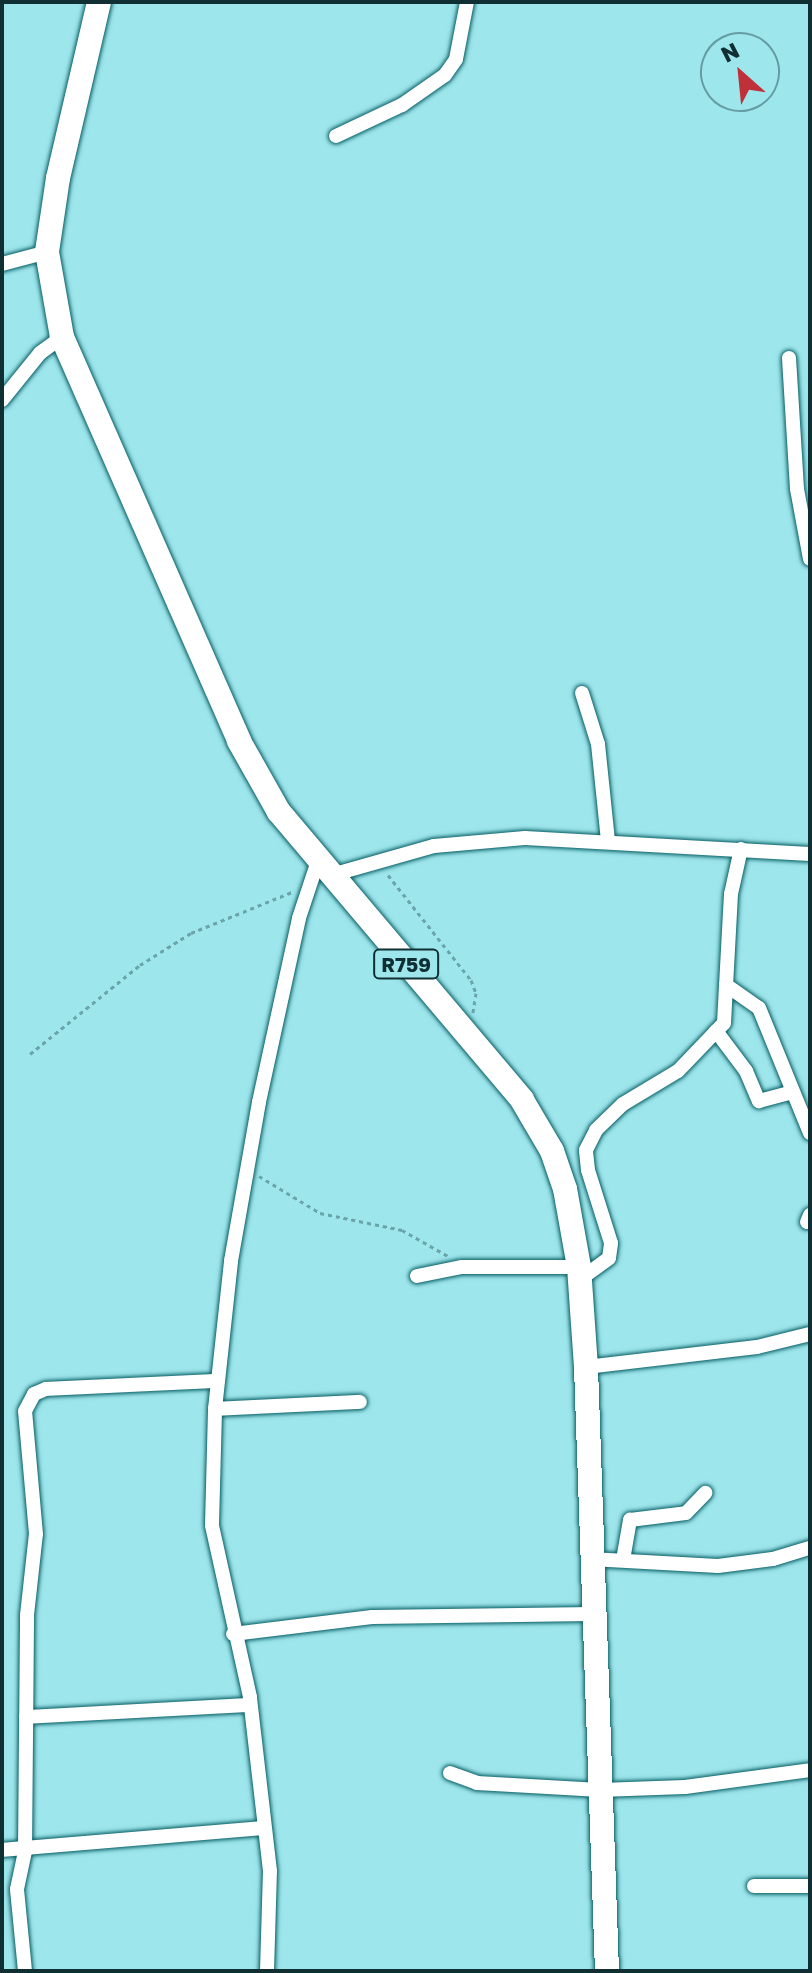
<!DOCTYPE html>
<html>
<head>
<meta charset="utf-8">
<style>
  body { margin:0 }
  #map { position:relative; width:812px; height:1973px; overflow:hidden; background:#9de6ec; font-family:"Golos Text",sans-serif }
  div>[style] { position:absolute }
  .path>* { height:3px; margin-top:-1.5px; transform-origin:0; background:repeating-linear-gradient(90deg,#6ba5aa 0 4px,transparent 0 8px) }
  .roads { filter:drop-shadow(0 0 2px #065d63) drop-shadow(0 0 2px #065d63) }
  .minor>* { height:14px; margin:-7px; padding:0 7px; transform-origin:7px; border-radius:7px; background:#fff }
  .primary>* { height:24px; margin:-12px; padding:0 12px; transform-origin:12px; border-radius:12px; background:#fff }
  span { translate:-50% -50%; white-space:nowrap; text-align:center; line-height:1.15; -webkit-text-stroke:8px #9de6ec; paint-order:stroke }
  .shield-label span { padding:2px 6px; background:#9de6ec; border:2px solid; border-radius:6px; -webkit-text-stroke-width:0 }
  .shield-label { font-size:20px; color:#102f32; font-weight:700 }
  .frame { position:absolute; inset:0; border:4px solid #102f32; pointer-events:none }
  .north { position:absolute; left:700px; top:32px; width:80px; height:80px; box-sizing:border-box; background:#9de6ec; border:2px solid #659da2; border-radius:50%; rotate:333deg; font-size:22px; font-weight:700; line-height:32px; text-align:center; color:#102f32 }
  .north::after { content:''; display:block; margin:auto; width:28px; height:36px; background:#c03039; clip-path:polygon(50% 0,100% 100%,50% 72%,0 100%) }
</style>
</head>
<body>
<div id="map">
  <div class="path">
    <div style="left:388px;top:875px;width:134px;rotate:51.7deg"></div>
    <div style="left:471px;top:980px;width:14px;rotate:69deg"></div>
    <div style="left:476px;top:993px;width:20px;rotate:99deg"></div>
    <div style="left:30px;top:1054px;width:141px;rotate:-39deg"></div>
    <div style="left:140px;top:965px;width:60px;rotate:-32.1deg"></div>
    <div style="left:191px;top:933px;width:109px;rotate:-22.1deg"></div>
    <div style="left:259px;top:1176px;width:71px;rotate:31.2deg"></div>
    <div style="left:320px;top:1213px;width:84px;rotate:11.7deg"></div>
    <div style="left:402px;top:1230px;width:53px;rotate:29.5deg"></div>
  </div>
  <div class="roads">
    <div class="minor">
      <div style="left:336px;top:136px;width:73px;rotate:-25.2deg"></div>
      <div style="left:402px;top:105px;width:52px;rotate:-34.9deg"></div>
      <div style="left:445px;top:75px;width:19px;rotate:-55deg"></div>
      <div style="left:456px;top:59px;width:58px;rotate:-79.1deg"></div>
      <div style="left:2px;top:264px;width:47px;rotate:-14.9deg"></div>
      <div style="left:789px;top:358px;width:131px;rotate:86.5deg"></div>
      <div style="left:797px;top:489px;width:71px;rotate:79.5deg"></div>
      <div style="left:2px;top:400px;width:60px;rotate:-51deg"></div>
      <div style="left:40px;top:353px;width:27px;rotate:-36deg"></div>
      <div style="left:582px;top:693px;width:53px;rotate:72.6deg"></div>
      <div style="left:598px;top:744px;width:98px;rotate:84.1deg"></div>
      <div style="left:328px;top:876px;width:110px;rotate:-15.8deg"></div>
      <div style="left:434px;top:846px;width:91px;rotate:-5deg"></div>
      <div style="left:525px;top:838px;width:285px;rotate:3.2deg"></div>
      <div style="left:726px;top:985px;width:40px;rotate:34.9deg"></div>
      <div style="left:759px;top:1008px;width:135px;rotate:67.8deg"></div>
      <div style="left:716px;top:1031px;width:50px;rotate:53.1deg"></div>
      <div style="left:746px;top:1071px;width:33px;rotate:67deg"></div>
      <div style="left:759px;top:1101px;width:34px;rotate:-15deg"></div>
      <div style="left:807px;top:1222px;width:8px;rotate:-67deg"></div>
      <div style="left:417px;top:1276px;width:46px;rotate:-11.3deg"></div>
      <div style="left:462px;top:1267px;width:117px"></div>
      <div style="left:579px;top:1280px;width:37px;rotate:-36deg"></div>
      <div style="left:609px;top:1258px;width:15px;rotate:-82deg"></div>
      <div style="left:611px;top:1243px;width:77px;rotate:-107.5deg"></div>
      <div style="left:588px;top:1170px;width:20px;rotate:-96deg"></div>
      <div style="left:586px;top:1150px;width:22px;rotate:-63deg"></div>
      <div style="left:596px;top:1130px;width:37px;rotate:-44deg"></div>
      <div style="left:623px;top:1104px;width:64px;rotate:-31deg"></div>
      <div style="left:678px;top:1071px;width:66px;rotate:-46.2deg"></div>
      <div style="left:724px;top:1023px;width:129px;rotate:-86.9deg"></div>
      <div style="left:731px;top:894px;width:46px;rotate:-77.5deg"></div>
      <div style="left:586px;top:1367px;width:172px;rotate:-6.7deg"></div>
      <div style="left:757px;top:1347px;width:55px;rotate:-13.8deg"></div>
      <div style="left:215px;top:1409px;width:145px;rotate:-2.8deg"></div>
      <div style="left:590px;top:1559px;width:128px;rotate:3.1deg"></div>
      <div style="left:718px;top:1566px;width:55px;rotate:-7.3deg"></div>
      <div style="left:773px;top:1559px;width:39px;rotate:-17deg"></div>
      <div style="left:623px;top:1560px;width:41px;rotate:-80.1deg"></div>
      <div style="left:630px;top:1520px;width:56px;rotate:-7.1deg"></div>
      <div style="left:686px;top:1513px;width:28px;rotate:-46deg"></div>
      <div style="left:233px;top:1634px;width:140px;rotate:-7deg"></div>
      <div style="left:372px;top:1617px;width:220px;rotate:-0.8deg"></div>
      <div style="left:26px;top:1717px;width:224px;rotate:-3.1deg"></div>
      <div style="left:450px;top:1773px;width:29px;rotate:20deg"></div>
      <div style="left:477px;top:1783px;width:123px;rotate:3.3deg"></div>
      <div style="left:600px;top:1790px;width:85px;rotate:-2deg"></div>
      <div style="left:685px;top:1787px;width:126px;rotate:-7.7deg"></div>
      <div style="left:2px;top:1850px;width:261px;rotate:-4.8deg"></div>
      <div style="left:754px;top:1886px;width:56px"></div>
      <div style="left:25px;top:1971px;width:82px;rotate:-95.6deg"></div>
      <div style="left:17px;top:1889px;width:39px;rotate:-78deg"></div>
      <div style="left:25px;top:1851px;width:236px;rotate:-89.5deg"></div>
      <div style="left:27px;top:1615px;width:81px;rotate:-83.7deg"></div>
      <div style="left:36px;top:1534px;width:123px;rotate:-95.1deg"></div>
      <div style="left:25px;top:1411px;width:19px;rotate:-62deg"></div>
      <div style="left:34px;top:1394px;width:13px;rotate:-23deg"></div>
      <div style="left:46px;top:1389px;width:172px;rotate:-2.7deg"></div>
      <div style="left:267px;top:1971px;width:100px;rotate:-88.3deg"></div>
      <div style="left:270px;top:1871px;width:175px;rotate:-96.6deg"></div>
      <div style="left:250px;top:1697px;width:176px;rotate:-102.5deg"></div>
      <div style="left:212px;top:1525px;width:116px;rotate:-88.5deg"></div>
      <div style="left:215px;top:1409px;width:149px;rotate:-83.8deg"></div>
      <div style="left:231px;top:1261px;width:161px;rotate:-80deg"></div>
      <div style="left:259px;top:1102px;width:188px;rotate:-77.7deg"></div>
      <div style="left:299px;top:918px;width:57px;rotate:-71.6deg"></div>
    </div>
    <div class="primary">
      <div style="left:99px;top:2px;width:181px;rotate:103.1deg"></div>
      <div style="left:58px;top:178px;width:75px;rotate:98.5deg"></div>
      <div style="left:47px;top:252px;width:86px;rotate:80deg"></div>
      <div style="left:62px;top:337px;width:441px;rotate:66.3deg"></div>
      <div style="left:239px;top:741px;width:81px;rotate:60.6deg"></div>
      <div style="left:279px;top:812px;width:377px;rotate:49.8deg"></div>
      <div style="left:522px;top:1100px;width:59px;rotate:59.5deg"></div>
      <div style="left:552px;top:1151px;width:40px;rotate:71.1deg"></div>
      <div style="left:565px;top:1189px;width:79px;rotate:79.8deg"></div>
      <div style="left:579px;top:1267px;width:100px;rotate:86deg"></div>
      <div style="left:586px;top:1367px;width:604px;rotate:88.01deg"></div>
    </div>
  </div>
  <div class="shield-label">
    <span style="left:406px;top:964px">R759</span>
  </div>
  <div class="frame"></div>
  <div class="north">N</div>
</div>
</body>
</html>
